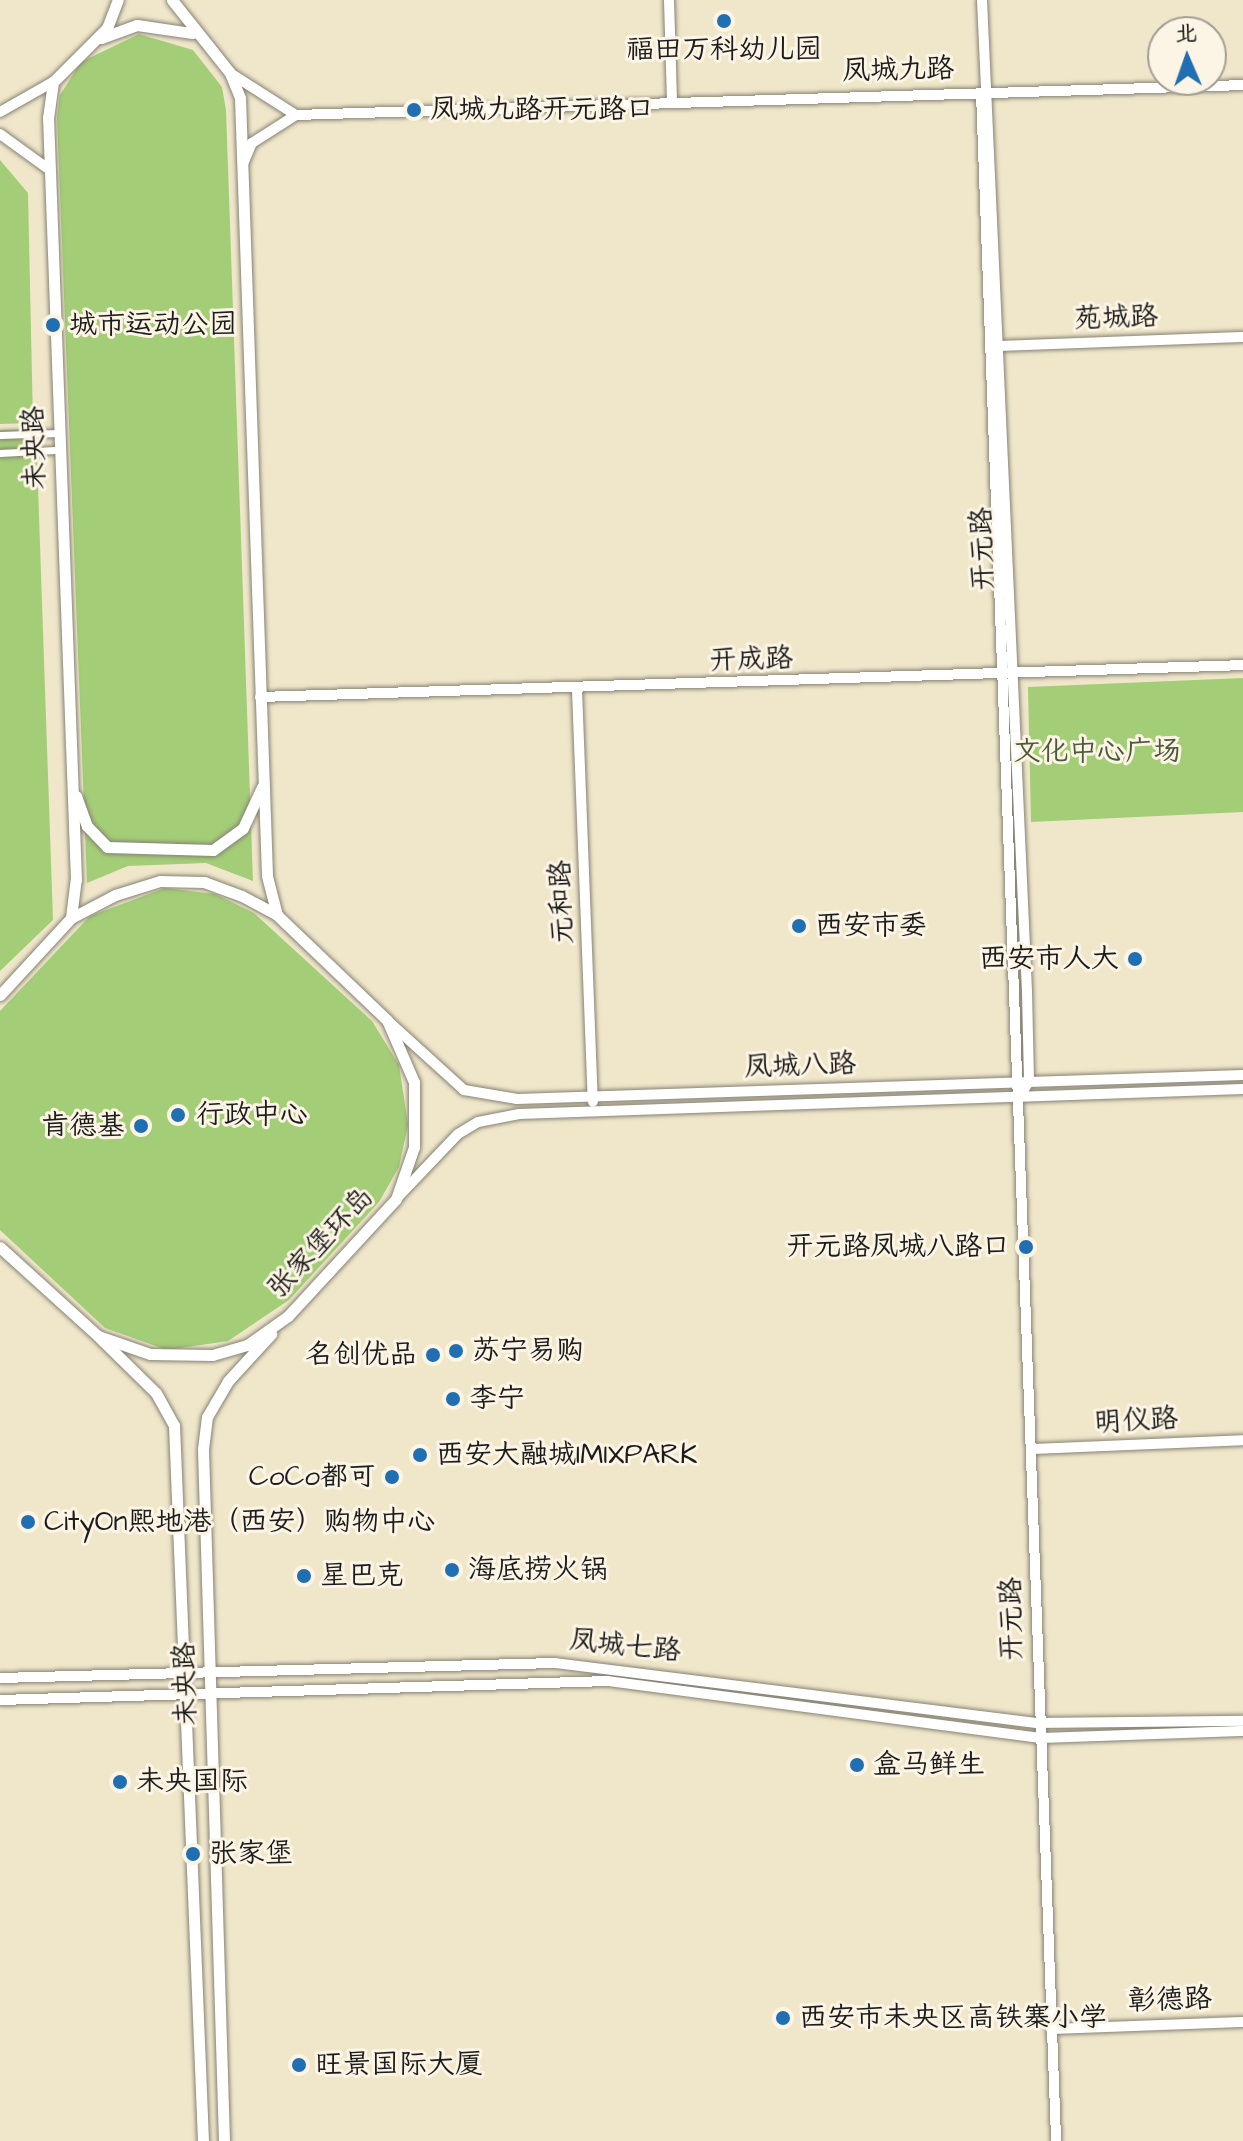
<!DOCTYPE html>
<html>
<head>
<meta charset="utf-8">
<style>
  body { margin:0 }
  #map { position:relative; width:1243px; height:2141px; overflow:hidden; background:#f0e7cb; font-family:"Architects Daughter","LXGW WenKai TC",sans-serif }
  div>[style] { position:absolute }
  .green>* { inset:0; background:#a4cd78 }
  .roads { filter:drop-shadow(0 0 2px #868274) drop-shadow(0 0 2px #868274) }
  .street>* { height:7px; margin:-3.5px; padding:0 3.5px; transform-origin:3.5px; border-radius:3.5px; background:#fff }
  .secondary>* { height:10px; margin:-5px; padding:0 5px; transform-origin:5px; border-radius:5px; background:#fff }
  .primary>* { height:11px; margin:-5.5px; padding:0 5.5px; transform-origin:5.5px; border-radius:5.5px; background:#fff }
  .dots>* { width:22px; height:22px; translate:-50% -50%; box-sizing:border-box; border:4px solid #fcf5e5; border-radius:50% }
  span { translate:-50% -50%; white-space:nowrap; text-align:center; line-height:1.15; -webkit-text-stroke:6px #fcf5e5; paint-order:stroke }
  .poi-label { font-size:28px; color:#1c1c1c }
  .left { translate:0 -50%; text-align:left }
  .right { translate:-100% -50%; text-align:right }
  .street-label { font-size:28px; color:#1c1c1c }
  .park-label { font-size:28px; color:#4c5a3c }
  .north { position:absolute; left:1147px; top:16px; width:80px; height:80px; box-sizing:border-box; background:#fcf5e5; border:2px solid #a29e95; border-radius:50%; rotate:358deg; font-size:22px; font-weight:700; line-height:32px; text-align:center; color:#1c1c1c }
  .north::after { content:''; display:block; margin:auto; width:28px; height:36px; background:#1f6fb2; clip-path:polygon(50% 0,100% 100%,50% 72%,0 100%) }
</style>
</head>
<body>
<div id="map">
  <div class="green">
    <div style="clip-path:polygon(139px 34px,193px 50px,222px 87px,226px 110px,253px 881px,206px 863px,128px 866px,87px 883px,57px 117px,60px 95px,81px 62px)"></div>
    <div style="clip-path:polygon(0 160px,28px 193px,33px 423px,0 424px)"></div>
    <div style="clip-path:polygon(36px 429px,53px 920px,0 971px,0 430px)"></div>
    <div style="clip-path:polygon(1243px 678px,1243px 812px,1031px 822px,1028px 687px)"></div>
    <div style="clip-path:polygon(165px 888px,215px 894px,254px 913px,372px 1021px,399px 1065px,408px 1125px,399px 1167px,379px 1202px,289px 1300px,228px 1341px,167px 1350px,105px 1328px,0 1230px,0 1011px,90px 916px)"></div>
  </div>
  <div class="roads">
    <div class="street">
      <div style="left:0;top:435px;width:58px;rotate:-2deg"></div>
      <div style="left:0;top:453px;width:55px;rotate:-3.1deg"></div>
    </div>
    <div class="secondary">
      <div style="left:669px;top:0;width:101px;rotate:88.3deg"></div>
      <div style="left:982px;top:0;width:993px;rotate:87.4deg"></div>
      <div style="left:1027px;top:992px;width:89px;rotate:88.7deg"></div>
      <div style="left:1029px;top:1081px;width:16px;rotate:120deg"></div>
      <div style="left:230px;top:73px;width:78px;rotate:32.5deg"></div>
      <div style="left:296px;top:115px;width:947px;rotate:-1.81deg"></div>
      <div style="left:981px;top:93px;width:2049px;rotate:87.9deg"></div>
      <div style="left:0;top:112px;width:61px;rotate:-29.5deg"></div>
      <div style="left:0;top:134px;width:58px;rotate:35.9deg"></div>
      <div style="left:243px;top:164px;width:23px;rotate:-67deg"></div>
      <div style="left:252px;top:143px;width:52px;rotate:-32.5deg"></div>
      <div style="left:997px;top:346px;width:246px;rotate:-2.1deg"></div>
      <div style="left:577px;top:690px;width:412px;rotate:87.8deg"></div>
      <div style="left:260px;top:697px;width:984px;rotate:-1.86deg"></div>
      <div style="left:388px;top:1021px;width:103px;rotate:42.2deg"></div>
      <div style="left:464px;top:1090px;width:54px;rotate:9.6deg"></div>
      <div style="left:517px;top:1099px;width:726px;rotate:-1.89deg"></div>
      <div style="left:397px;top:1198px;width:88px;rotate:-46.4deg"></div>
      <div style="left:458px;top:1134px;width:23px;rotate:-31deg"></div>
      <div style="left:478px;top:1122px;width:42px;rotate:-11deg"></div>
      <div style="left:519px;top:1114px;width:724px;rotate:-1.98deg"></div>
      <div style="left:1032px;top:1449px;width:211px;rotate:-2.4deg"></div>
      <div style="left:0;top:1678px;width:555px;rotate:-1.55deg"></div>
      <div style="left:555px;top:1663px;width:488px;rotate:7.1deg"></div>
      <div style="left:1039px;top:1723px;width:204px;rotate:-0.6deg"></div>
      <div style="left:0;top:1700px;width:608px;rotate:-1.79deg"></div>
      <div style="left:608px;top:1681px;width:435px;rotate:7.5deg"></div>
      <div style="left:1039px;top:1738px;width:204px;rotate:-2deg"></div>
      <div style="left:1051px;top:2029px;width:192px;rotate:-2.1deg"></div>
    </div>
    <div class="primary">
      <div style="left:172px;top:0;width:93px;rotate:51.5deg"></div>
      <div style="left:230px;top:73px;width:27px;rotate:68deg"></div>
      <div style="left:240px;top:98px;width:778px;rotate:88.01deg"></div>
      <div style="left:267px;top:876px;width:40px;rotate:75.6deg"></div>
      <div style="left:101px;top:38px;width:38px;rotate:-20deg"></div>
      <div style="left:137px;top:25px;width:56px;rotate:8.3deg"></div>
      <div style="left:76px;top:796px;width:32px;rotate:70deg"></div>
      <div style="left:87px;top:826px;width:29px;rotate:46deg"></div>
      <div style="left:107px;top:847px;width:106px;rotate:1.6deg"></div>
      <div style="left:213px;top:850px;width:37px;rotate:-36deg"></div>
      <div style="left:243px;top:828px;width:45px;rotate:-65.1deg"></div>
      <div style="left:71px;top:918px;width:38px;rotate:-83deg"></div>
      <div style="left:76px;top:880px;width:763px;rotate:-92.1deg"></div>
      <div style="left:48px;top:118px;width:36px;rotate:-82deg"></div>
      <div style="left:53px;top:82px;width:76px;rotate:-45deg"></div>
      <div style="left:107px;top:28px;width:30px;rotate:-69deg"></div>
      <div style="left:0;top:995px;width:105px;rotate:-47.3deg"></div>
      <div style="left:71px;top:918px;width:50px;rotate:-27.6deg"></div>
      <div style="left:115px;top:895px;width:47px;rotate:-17.3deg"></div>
      <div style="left:160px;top:881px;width:44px;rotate:1.3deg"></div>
      <div style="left:204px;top:882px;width:40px;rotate:20.2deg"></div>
      <div style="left:242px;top:896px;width:40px;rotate:28deg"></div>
      <div style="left:277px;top:915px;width:152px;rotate:43.7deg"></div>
      <div style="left:387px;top:1020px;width:68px;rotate:66.5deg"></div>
      <div style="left:414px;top:1082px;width:65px;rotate:90deg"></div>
      <div style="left:414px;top:1147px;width:55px;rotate:109.1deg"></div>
      <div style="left:396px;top:1199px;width:159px;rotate:132.7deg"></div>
      <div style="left:288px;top:1316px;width:50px;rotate:144.7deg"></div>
      <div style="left:247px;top:1345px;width:36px;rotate:164deg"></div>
      <div style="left:212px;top:1355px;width:62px;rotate:-179.1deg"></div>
      <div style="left:150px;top:1354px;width:55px;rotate:-160.9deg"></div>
      <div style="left:98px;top:1336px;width:132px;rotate:-137.8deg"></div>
      <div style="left:100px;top:1338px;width:78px;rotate:44.5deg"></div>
      <div style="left:156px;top:1393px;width:37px;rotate:61deg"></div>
      <div style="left:174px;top:1425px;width:717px;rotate:87.68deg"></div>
      <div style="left:224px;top:2141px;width:692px;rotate:-91.74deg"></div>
      <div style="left:203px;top:1449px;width:32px;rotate:-83deg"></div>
      <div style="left:207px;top:1417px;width:42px;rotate:-59.7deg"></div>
      <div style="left:228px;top:1381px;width:64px;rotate:-47.5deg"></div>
    </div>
  </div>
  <div class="dots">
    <div style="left:724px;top:21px;background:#1f6fb2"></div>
    <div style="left:414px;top:110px;background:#1f6fb2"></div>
    <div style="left:53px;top:325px;background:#1f6fb2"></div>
    <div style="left:799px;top:926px;background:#1f6fb2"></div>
    <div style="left:1135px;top:959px;background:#1f6fb2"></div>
    <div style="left:178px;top:1115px;background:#1f6fb2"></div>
    <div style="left:141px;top:1126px;background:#1f6fb2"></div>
    <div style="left:1026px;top:1247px;background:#1f6fb2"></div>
    <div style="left:456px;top:1351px;background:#1f6fb2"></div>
    <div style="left:433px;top:1355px;background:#1f6fb2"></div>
    <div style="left:453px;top:1399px;background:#1f6fb2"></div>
    <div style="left:420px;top:1455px;background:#1f6fb2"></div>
    <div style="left:392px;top:1477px;background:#1f6fb2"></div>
    <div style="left:28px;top:1522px;background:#1f6fb2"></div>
    <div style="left:452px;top:1570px;background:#1f6fb2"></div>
    <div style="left:304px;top:1576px;background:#1f6fb2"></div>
    <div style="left:857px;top:1765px;background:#1f6fb2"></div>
    <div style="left:120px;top:1782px;background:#1f6fb2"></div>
    <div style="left:193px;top:1854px;background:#1f6fb2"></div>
    <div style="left:783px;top:2018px;background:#1f6fb2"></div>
    <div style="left:299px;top:2065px;background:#1f6fb2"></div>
  </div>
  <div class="poi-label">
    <span style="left:724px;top:50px">福田万科幼儿园</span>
    <span class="left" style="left:430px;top:110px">凤城九路开元路口</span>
    <span class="left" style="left:69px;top:325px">城市运动公园</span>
    <span class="left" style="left:815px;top:926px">西安市委</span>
    <span class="right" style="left:1119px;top:959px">西安市人大</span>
    <span class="left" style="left:196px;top:1115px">行政中心</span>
    <span class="right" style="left:125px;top:1126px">肯德基</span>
    <span class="right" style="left:1010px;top:1247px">开元路凤城八路口</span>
    <span class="left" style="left:472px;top:1351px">苏宁易购</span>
    <span class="right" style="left:417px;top:1355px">名创优品</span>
    <span class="left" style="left:469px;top:1399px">李宁</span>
    <span class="left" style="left:436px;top:1455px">西安大融城IMIXPARK</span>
    <span class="right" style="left:376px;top:1477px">CoCo都可</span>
    <span class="left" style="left:44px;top:1522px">CityOn熙地港（西安）购物中心</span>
    <span class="left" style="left:468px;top:1570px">海底捞火锅</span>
    <span class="left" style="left:320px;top:1576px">星巴克</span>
    <span class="left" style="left:873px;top:1765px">盒马鲜生</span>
    <span class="left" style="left:136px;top:1782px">未央国际</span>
    <span class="left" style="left:209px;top:1854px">张家堡</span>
    <span class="left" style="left:799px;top:2018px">西安市未央区高铁寨小学</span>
    <span class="left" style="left:315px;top:2065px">旺景国际大厦</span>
  </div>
  <div class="street-label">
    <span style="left:898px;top:70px;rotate:-1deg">凤城九路</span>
    <span style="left:1116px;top:318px;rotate:-2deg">苑城路</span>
    <span style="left:35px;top:448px;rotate:-92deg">未央路</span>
    <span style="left:983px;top:549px;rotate:-92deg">开元路</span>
    <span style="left:751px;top:660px;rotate:-2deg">开成路</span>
    <span style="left:562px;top:902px;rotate:-92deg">元和路</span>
    <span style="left:800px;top:1066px;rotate:-2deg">凤城八路</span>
    <span style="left:321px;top:1243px;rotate:-47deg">张家堡环岛</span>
    <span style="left:1136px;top:1421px;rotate:-3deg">明仪路</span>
    <span style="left:1012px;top:1619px;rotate:-91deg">开元路</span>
    <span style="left:625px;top:1646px;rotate:6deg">凤城七路</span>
    <span style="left:186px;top:1684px;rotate:-92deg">未央路</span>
    <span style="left:1170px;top:2000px;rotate:-2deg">彰德路</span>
  </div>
  <div class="park-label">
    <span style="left:1097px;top:752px">文化中心广场</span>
  </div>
  <div class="north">北</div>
</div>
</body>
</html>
